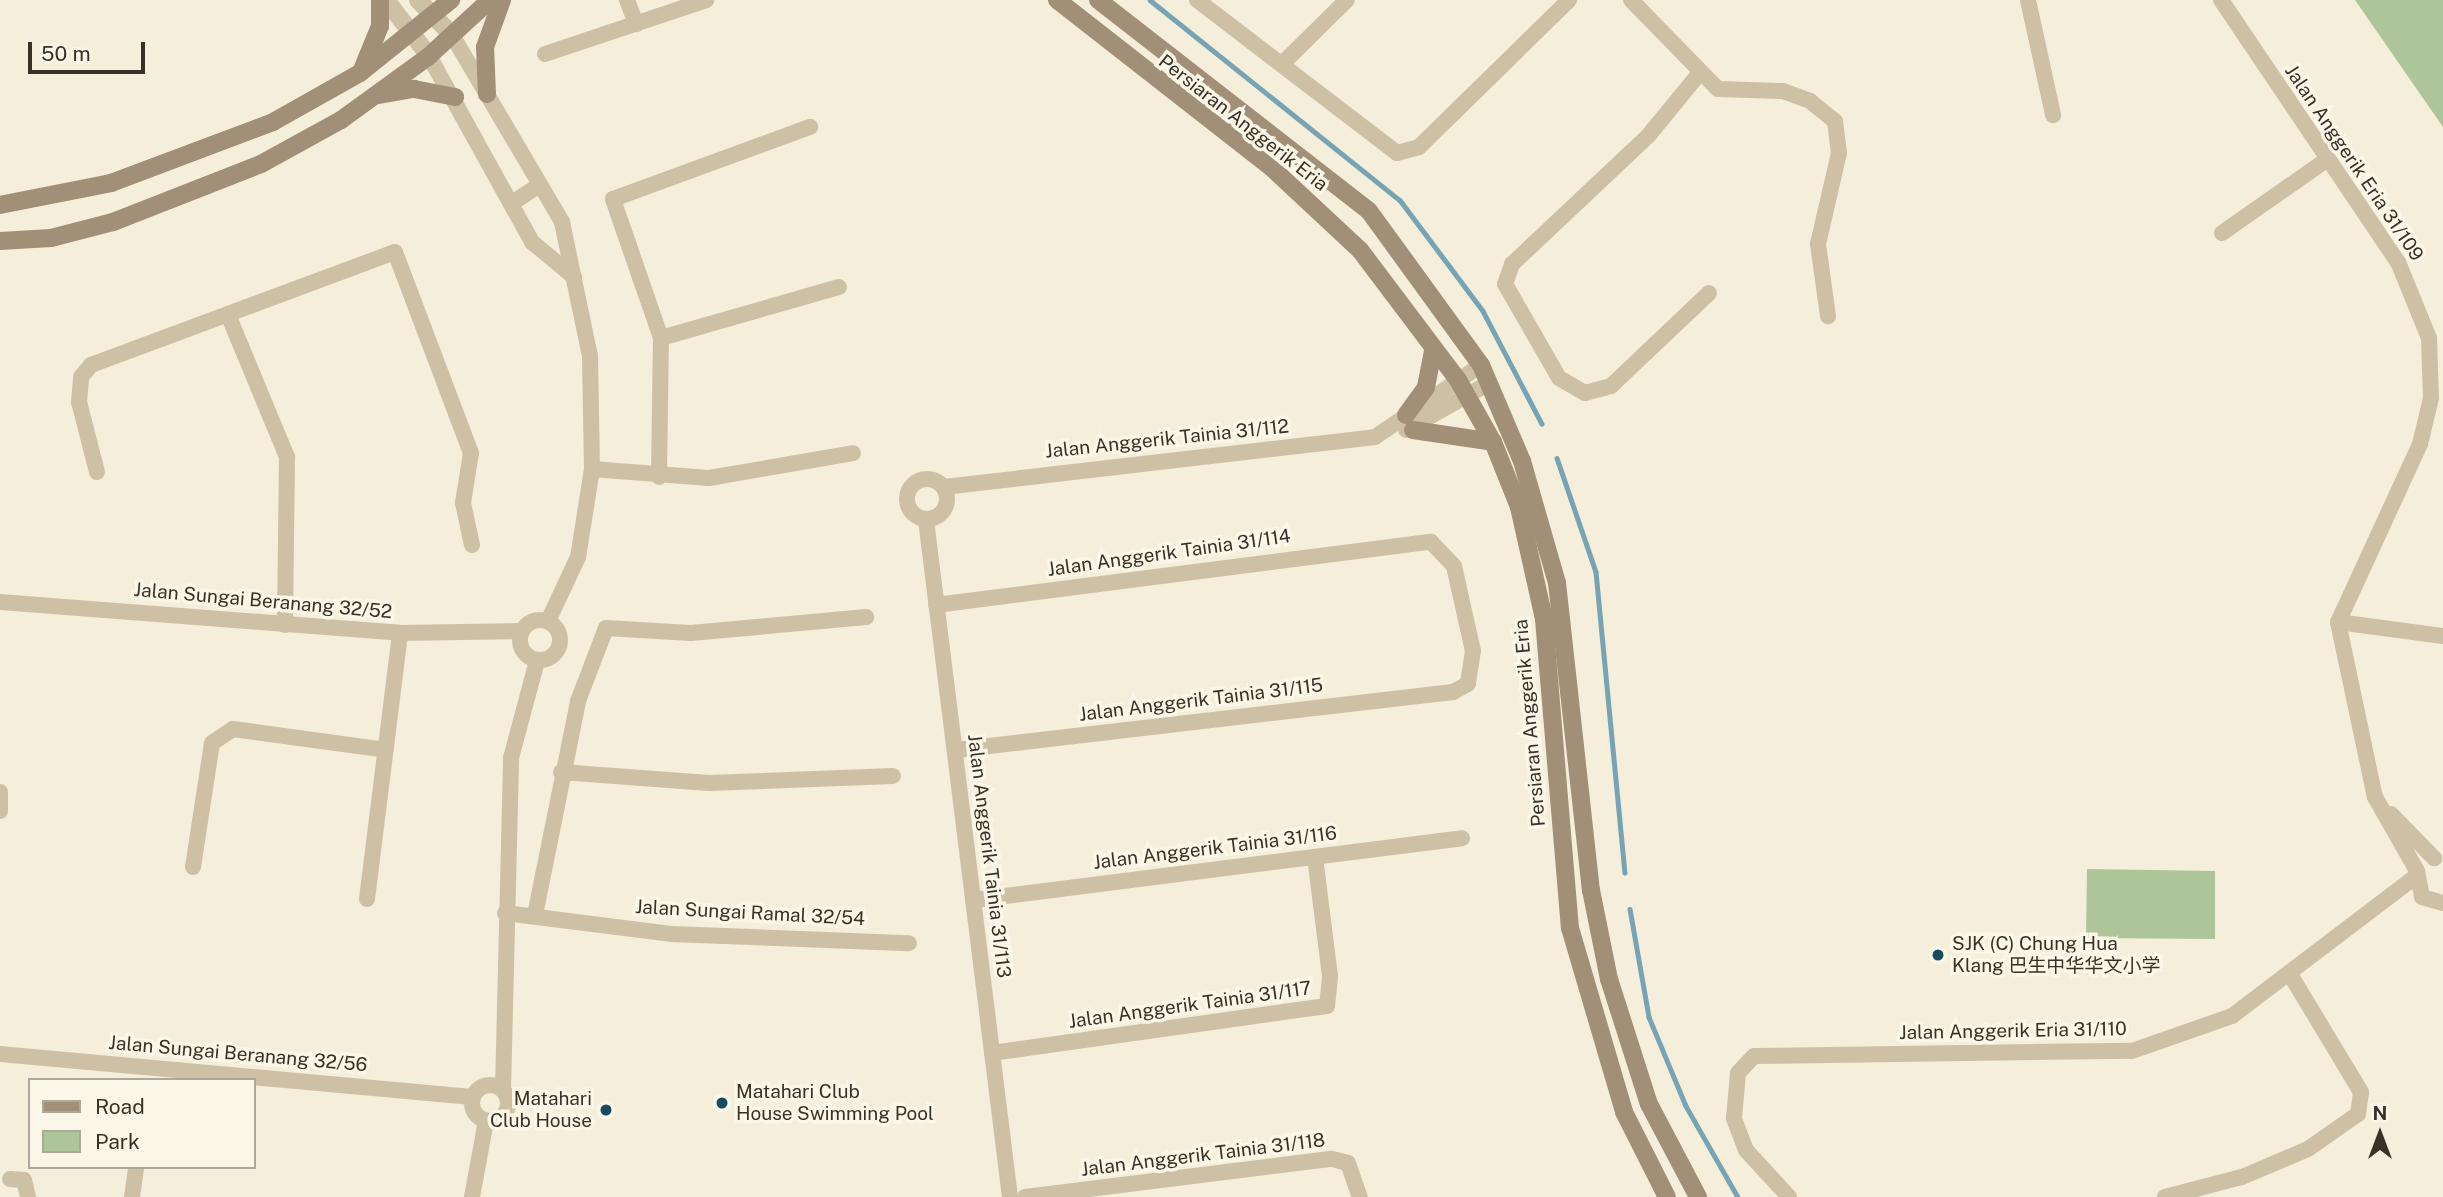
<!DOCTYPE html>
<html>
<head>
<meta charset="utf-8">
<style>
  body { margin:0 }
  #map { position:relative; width:2443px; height:1197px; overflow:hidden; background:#f4eedb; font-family:"Public Sans","Noto Sans SC",sans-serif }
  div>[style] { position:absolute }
  .green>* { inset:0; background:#adc599 }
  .stream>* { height:4.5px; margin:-2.25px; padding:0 2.25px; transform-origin:2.25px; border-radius:2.25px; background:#77a4b4 }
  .minor>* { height:16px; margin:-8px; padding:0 8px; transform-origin:8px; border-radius:8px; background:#cdc0a5 }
  .minor>.ring { margin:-8px; padding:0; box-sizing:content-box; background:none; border:16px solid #cdc0a5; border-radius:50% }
  .tertiary>* { height:18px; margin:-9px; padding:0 9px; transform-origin:9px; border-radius:9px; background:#cdc0a5 }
  .secondary>* { height:18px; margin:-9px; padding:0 9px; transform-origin:9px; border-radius:9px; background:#a18f77 }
  .dots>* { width:19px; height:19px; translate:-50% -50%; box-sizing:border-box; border:4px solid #fbf7e8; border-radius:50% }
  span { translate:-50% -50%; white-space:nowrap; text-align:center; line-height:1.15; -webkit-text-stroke:7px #fbf7e8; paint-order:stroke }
  .street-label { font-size:19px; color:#393127 }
  .poi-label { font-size:19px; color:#393127 }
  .left { translate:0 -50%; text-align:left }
  .right { translate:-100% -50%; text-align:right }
  .legend { position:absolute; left:28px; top:1078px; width:228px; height:91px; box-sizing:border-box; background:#fbf7e8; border:2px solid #ada89b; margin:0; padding:9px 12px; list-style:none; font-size:21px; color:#393127 }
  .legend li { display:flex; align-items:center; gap:14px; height:35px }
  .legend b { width:35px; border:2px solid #ada89b }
  .north { position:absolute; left:2345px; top:1099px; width:70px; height:70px; -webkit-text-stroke:5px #fbf7e8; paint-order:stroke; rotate:0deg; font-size:19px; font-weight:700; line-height:28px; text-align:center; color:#393127 }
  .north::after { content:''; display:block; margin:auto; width:24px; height:32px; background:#393127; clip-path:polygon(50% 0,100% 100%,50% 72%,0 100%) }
  .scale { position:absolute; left:28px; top:42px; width:117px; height:32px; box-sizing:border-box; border:4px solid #393127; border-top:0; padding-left:9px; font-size:21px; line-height:24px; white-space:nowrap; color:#393127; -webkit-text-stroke:5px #fbf7e8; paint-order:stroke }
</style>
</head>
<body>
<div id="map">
  <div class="green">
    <div style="clip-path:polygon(2355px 0,2443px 0,2443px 127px)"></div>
    <div style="clip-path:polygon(2087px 869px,2215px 871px,2215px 939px,2086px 938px)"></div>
  </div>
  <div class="stream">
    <div style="left:1150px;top:0;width:320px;rotate:38.7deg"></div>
    <div style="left:1400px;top:200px;width:139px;rotate:53.2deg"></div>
    <div style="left:1483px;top:311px;width:127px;rotate:62.4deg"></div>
    <div style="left:1557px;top:458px;width:120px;rotate:71.1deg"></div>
    <div style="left:1596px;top:572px;width:302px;rotate:84.5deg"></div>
    <div style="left:1630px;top:909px;width:110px;rotate:80deg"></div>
    <div style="left:1649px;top:1017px;width:96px;rotate:67.4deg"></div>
    <div style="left:1686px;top:1106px;width:105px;rotate:60.3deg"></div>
  </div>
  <div class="minor">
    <div style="left:627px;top:0;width:26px;rotate:69deg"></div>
    <div style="left:1197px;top:0;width:252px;rotate:37.4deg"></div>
    <div style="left:1397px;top:153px;width:23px;rotate:-15deg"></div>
    <div style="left:1419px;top:147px;width:210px;rotate:-44.4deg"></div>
    <div style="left:1631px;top:0;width:124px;rotate:45.7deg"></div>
    <div style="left:1718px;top:89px;width:65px;rotate:1.8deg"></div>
    <div style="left:1783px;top:91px;width:29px;rotate:20deg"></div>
    <div style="left:1810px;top:101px;width:32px;rotate:39deg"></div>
    <div style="left:1835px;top:121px;width:32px;rotate:83deg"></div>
    <div style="left:1839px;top:153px;width:93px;rotate:103deg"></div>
    <div style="left:1818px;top:244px;width:73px;rotate:82.1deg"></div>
    <div style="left:2028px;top:0;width:118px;rotate:77.7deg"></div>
    <div style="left:2221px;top:0;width:316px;rotate:56deg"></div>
    <div style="left:2398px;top:262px;width:82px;rotate:67.8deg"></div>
    <div style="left:2429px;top:338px;width:60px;rotate:88.1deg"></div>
    <div style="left:2431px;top:398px;width:47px;rotate:103.4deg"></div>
    <div style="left:2420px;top:444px;width:196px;rotate:114.7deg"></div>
    <div style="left:2338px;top:622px;width:179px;rotate:78.1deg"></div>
    <div style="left:2375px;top:797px;width:85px;rotate:60.4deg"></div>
    <div style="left:452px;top:35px;width:217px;rotate:59.5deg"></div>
    <div style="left:562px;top:222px;width:137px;rotate:78.2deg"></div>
    <div style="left:590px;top:356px;width:113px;rotate:89deg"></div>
    <div style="left:592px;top:469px;width:89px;rotate:99deg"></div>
    <div style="left:578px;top:557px;width:71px;rotate:115.1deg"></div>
    <div style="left:545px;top:54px;width:170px;rotate:-18.5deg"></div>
    <div style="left:429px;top:56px;width:213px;rotate:61deg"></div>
    <div style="left:532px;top:242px;width:55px;rotate:39.8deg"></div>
    <div style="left:1282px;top:64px;width:91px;rotate:-44.6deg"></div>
    <div style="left:1698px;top:75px;width:79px;rotate:129.3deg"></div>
    <div style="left:1648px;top:136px;width:187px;rotate:136.7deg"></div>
    <div style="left:1512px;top:264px;width:21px;rotate:109deg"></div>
    <div style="left:1505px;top:284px;width:108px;rotate:60.1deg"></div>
    <div style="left:1559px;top:378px;width:30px;rotate:30deg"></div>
    <div style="left:1585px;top:393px;width:27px;rotate:-15deg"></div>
    <div style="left:1611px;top:386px;width:135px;rotate:-43.5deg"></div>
    <div style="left:512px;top:203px;width:33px;rotate:-33deg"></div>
    <div style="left:2222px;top:233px;width:126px;rotate:-35deg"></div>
    <div style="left:229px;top:317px;width:152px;rotate:67.5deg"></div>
    <div style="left:287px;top:457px;width:168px;rotate:90.7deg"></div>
    <div style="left:661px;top:338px;width:185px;rotate:-16deg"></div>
    <div style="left:1406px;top:430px;width:95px;rotate:-29.5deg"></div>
    <div style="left:592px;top:469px;width:117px;rotate:4.4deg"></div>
    <div style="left:709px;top:478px;width:146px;rotate:-9.8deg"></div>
    <div style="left:97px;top:472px;width:72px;rotate:-104.4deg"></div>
    <div style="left:79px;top:402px;width:25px;rotate:-85deg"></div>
    <div style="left:81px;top:377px;width:16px;rotate:-50deg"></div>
    <div style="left:91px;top:365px;width:324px;rotate:-20.4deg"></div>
    <div style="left:395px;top:252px;width:215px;rotate:69.3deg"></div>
    <div style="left:471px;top:453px;width:51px;rotate:99.1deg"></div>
    <div style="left:463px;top:503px;width:43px;rotate:77.9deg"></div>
    <div style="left:659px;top:477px;width:139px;rotate:-89.2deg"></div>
    <div style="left:661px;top:338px;width:147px;rotate:-109.1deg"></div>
    <div style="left:613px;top:199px;width:210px;rotate:-20.1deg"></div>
    <div class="ring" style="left:907px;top:479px;width:24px;height:24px"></div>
    <div style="left:944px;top:487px;width:434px;rotate:-6.6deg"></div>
    <div style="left:1375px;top:437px;width:128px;rotate:-34.2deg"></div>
    <div style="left:926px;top:520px;width:682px;rotate:82.93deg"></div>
    <div style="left:0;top:602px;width:401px;rotate:4.4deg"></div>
    <div style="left:400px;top:633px;width:122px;rotate:-0.9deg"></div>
    <div style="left:936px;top:605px;width:499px;rotate:-7.3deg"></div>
    <div style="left:1431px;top:542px;width:33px;rotate:46deg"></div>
    <div style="left:1454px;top:566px;width:87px;rotate:77.4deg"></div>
    <div style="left:1473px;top:651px;width:33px;rotate:99deg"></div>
    <div style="left:1468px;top:684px;width:17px;rotate:152deg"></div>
    <div style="left:1453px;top:692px;width:501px;rotate:173.36deg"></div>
    <div class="ring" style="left:520px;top:620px;width:24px;height:24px"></div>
    <div style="left:2338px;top:622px;width:106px;rotate:7.6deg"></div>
    <div style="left:561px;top:772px;width:148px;rotate:4.3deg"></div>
    <div style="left:709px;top:783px;width:184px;rotate:-2.2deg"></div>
    <div style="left:0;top:792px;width:19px;rotate:90deg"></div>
    <div style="left:2391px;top:814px;width:62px;rotate:45.7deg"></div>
    <div style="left:193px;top:867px;width:125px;rotate:-81.3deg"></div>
    <div style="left:212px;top:743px;width:25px;rotate:-34deg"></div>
    <div style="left:233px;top:729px;width:154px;rotate:7.8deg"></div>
    <div style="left:2417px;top:871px;width:26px;rotate:79deg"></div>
    <div style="left:2422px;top:897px;width:22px;rotate:16deg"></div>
    <div style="left:367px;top:899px;width:268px;rotate:-82.9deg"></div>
    <div style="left:973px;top:900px;width:493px;rotate:-7.2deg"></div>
    <div style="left:505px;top:913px;width:167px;rotate:7.2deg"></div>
    <div style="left:671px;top:934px;width:238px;rotate:2.2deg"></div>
    <div style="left:535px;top:915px;width:218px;rotate:-78.6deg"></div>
    <div style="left:578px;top:701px;width:78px;rotate:-69deg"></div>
    <div style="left:606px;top:628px;width:85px;rotate:3.4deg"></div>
    <div style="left:691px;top:633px;width:176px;rotate:-5.2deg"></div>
    <div style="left:992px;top:1053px;width:338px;rotate:-8deg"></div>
    <div style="left:1327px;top:1006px;width:30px;rotate:-84deg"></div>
    <div style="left:1330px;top:976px;width:120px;rotate:-97.2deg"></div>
    <div style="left:0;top:1054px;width:474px;rotate:5.2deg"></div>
    <div class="ring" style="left:472px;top:1085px;width:20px;height:20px"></div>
    <div style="left:503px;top:1090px;width:332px;rotate:-88.6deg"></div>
    <div style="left:511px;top:758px;width:100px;rotate:-75deg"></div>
    <div style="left:10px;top:1179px;width:14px;rotate:4deg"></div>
    <div style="left:24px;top:1180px;width:17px;rotate:77deg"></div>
    <div style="left:132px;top:1197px;width:30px;rotate:-82deg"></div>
    <div style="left:472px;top:1197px;width:77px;rotate:-79.6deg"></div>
    <div style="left:1025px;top:1197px;width:309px;rotate:-7.1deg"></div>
    <div style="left:1332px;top:1159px;width:16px;rotate:14deg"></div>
    <div style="left:1348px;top:1163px;width:36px;rotate:71deg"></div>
    <div style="left:1789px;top:1197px;width:64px;rotate:-132.5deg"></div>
    <div style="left:1746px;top:1150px;width:34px;rotate:-111deg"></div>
    <div style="left:1734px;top:1118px;width:45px;rotate:-84.9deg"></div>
    <div style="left:1738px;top:1073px;width:23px;rotate:-47deg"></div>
    <div style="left:1754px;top:1056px;width:378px;rotate:-0.8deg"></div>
    <div style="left:2132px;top:1051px;width:106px;rotate:-19.3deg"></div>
    <div style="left:2232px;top:1016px;width:230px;rotate:-37.2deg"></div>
    <div style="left:2165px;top:1197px;width:80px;rotate:-14.6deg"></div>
    <div style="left:2242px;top:1177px;width:72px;rotate:-23deg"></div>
    <div style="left:2308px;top:1149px;width:61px;rotate:-35deg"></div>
    <div style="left:2358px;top:1114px;width:22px;rotate:-82deg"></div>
    <div style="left:2361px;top:1092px;width:135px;rotate:-121.1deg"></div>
  </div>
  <div class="tertiary">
    <div style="left:386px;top:0;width:71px;rotate:52.5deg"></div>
    <div style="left:418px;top:0;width:49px;rotate:45.8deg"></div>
  </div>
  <div class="secondary">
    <div style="left:1057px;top:0;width:274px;rotate:38deg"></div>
    <div style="left:1273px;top:169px;width:119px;rotate:43deg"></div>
    <div style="left:1360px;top:250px;width:163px;rotate:53deg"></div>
    <div style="left:1458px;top:380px;width:71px;rotate:60.6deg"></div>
    <div style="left:1493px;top:442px;width:70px;rotate:68.2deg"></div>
    <div style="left:1519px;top:507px;width:115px;rotate:77.4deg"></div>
    <div style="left:1544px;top:619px;width:310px;rotate:85.2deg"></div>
    <div style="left:1570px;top:928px;width:192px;rotate:73.6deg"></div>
    <div style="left:1624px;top:1112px;width:95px;rotate:63.2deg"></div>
    <div style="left:1098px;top:0;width:343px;rotate:37.9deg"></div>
    <div style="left:1369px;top:211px;width:190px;rotate:54deg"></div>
    <div style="left:1481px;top:365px;width:104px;rotate:66.9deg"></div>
    <div style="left:1522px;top:461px;width:127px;rotate:74deg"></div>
    <div style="left:1557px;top:583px;width:309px;rotate:83.7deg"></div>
    <div style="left:1591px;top:890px;width:91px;rotate:78.6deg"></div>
    <div style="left:1609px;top:979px;width:131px;rotate:72.3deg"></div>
    <div style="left:1649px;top:1104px;width:105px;rotate:62.2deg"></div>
    <div style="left:362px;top:70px;width:48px;rotate:-67.8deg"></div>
    <div style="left:380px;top:26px;width:26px;rotate:-90deg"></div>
    <div style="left:487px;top:94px;width:47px;rotate:-92.4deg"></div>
    <div style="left:485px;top:47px;width:50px;rotate:-70.1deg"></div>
    <div style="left:379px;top:95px;width:36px;rotate:-10deg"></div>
    <div style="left:414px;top:89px;width:42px;rotate:11deg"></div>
    <div style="left:0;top:205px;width:113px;rotate:-11.2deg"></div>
    <div style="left:111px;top:183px;width:173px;rotate:-20.6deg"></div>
    <div style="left:273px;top:122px;width:100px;rotate:-29.4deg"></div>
    <div style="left:360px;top:73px;width:117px;rotate:-38.7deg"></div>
    <div style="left:0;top:241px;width:51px;rotate:-3.4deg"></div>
    <div style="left:51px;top:238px;width:64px;rotate:-14.5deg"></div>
    <div style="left:113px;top:222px;width:159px;rotate:-21.4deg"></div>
    <div style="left:261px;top:164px;width:91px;rotate:-28.8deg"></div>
    <div style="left:341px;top:120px;width:109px;rotate:-36deg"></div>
    <div style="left:429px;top:56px;width:83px;rotate:-42.6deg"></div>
    <div style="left:1406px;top:415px;width:34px;rotate:-54deg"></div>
    <div style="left:1426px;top:387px;width:36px;rotate:-79deg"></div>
    <div style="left:1413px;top:430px;width:81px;rotate:8.5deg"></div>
  </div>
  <div class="dots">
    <div style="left:1938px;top:955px;background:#194a5e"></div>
    <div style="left:722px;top:1103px;background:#194a5e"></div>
    <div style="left:606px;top:1110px;background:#194a5e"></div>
  </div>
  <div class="street-label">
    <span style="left:1243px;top:123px;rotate:38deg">Persiaran Anggerik Eria</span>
    <span style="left:2354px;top:163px;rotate:56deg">Jalan Anggerik Eria 31/109</span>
    <span style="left:1167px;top:439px;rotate:-6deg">Jalan Anggerik Tainia 31/112</span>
    <span style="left:1169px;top:553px;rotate:-8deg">Jalan Anggerik Tainia 31/114</span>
    <span style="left:263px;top:601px;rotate:5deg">Jalan Sungai Beranang 32/52</span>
    <span style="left:1201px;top:700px;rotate:-7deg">Jalan Anggerik Tainia 31/115</span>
    <span style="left:1530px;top:723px;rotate:-95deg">Persiaran Anggerik Eria</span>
    <span style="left:1215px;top:848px;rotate:-7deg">Jalan Anggerik Tainia 31/116</span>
    <span style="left:989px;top:856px;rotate:83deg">Jalan Anggerik Tainia 31/113</span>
    <span style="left:750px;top:913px;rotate:3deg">Jalan Sungai Ramal 32/54</span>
    <span style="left:1190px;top:1005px;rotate:-8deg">Jalan Anggerik Tainia 31/117</span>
    <span style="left:2013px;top:1031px;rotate:-1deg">Jalan Anggerik Eria 31/110</span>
    <span style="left:238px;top:1054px;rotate:5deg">Jalan Sungai Beranang 32/56</span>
    <span style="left:1203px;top:1155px;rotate:-7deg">Jalan Anggerik Tainia 31/118</span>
  </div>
  <div class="poi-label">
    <span class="left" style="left:1952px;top:955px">SJK (C) Chung Hua<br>Klang 巴生中华华文小学</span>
    <span class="left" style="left:736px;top:1103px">Matahari Club<br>House Swimming Pool</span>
    <span class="right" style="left:592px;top:1110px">Matahari<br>Club House</span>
  </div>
  <ul class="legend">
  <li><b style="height:9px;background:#a18f77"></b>Road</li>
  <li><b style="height:19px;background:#adc599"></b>Park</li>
  </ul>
  <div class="north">N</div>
  <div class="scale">50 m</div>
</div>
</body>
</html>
